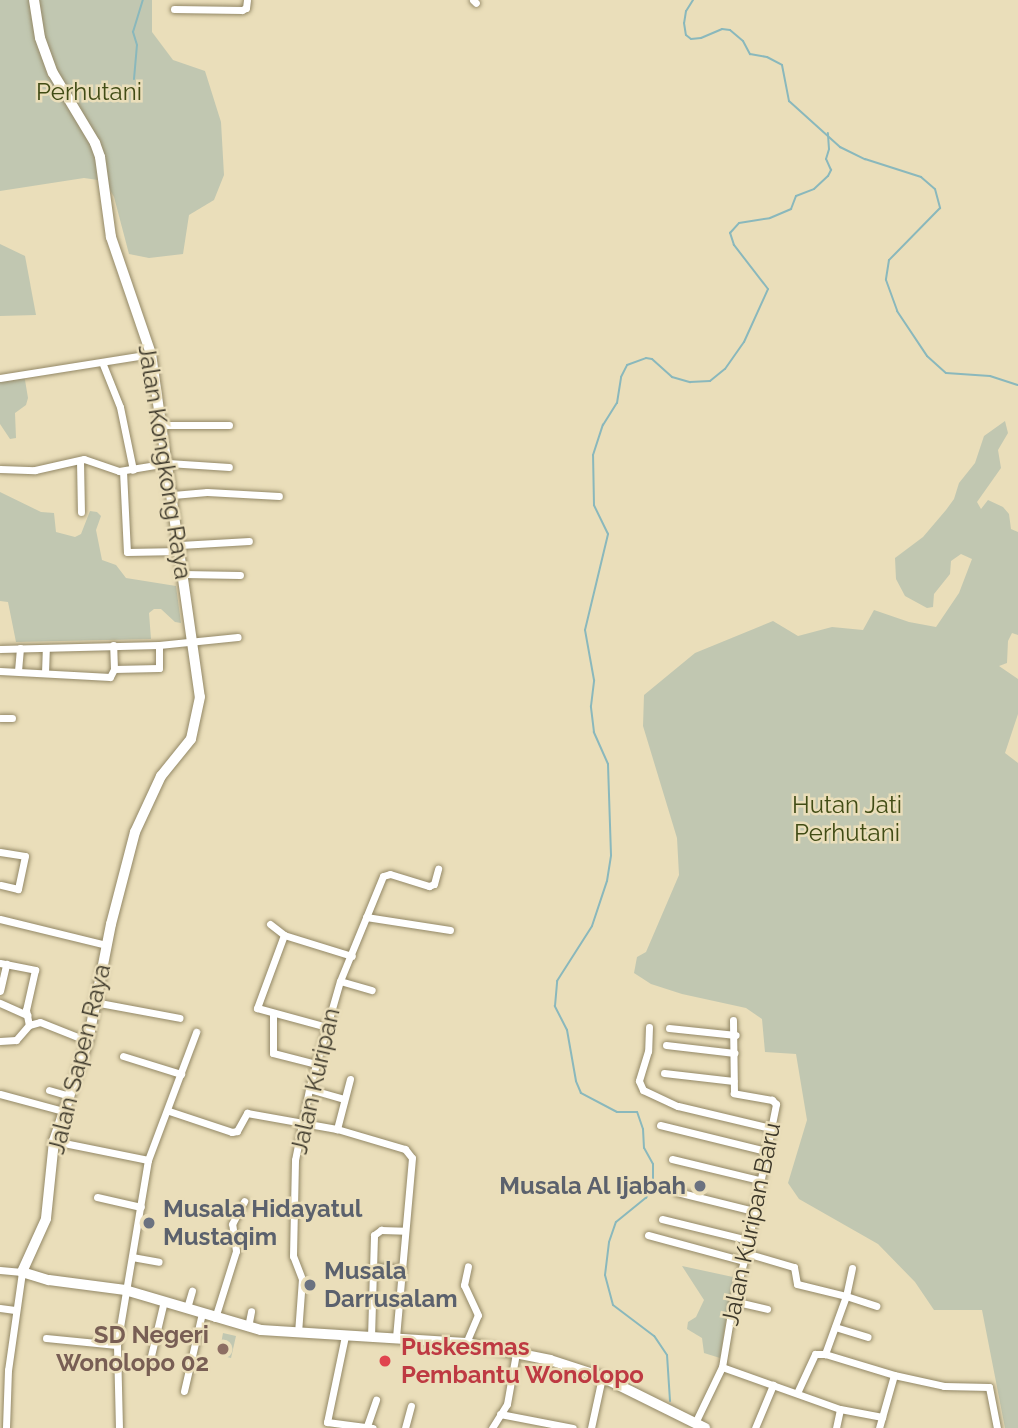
<!DOCTYPE html>
<html>
<head>
<meta charset="utf-8">
<style>
  body { margin:0 }
  #map { position:relative; width:1018px; height:1428px; overflow:hidden; background:#eadeba; font-family:Raleway,sans-serif }
  div>[style] { position:absolute }
  .green>* { inset:0; background:#c1c7b1 }
  .stream>* { height:2px; margin:-1px; padding:0 1px; transform-origin:1px; border-radius:1px; background:#8ab8bc }
  .roads { filter:drop-shadow(0 0 2px #938866) drop-shadow(0 0 2px #938866) }
  .street>* { height:7px; margin:-3.5px; padding:0 3.5px; transform-origin:3.5px; border-radius:3.5px; background:#fff }
  .secondary>* { height:10px; margin:-5px; padding:0 5px; transform-origin:5px; border-radius:5px; background:#fff }
  .dots>* { width:19px; height:19px; translate:-50% -50%; box-sizing:border-box; border:4px solid #eadeba; border-radius:50% }
  span { translate:-50% -50%; white-space:nowrap; text-align:center; line-height:1.15; -webkit-text-stroke:5px #eadeba; paint-order:stroke }
  .park-label { font-size:24px; color:#414c15 }
  .street-label { font-size:24px; color:#3d382a }
  .worship-label { font-size:24px; color:#5b616d; font-weight:700 }
  .right { translate:-100% -50%; text-align:right }
  .left { translate:0 -50%; text-align:left }
  .education-label { font-size:24px; color:#785e54; font-weight:700 }
  .health-label { font-size:24px; color:#be3a42; font-weight:700 }
</style>
</head>
<body>
<div id="map">
  <div class="green">
    <div style="clip-path:polygon(0 0,152px 0,152px 32px,173px 60px,205px 71px,221px 122px,224px 175px,214px 200px,189px 215px,183px 254px,149px 258px,129px 254px,114px 197px,105px 181px,84px 178px,0 191px)"></div>
    <div style="clip-path:polygon(0 244px,25px 256px,36px 315px,0 316px)"></div>
    <div style="clip-path:polygon(24px 374px,28px 398px,26px 405px,15px 413px,16px 438px,10px 439px,0 424px,0 378px)"></div>
    <div style="clip-path:polygon(1005px 421px,1008px 433px,998px 450px,1001px 468px,977px 502px,981px 509px,988px 500px,1003px 507px,1009px 514px,1011px 529px,1018px 532px,1018px 635px,1012px 633px,1008px 641px,1007px 663px,999px 666px,1018px 679px,1018px 714px,1005px 753px,1018px 763px,1018px 1428px,1005px 1428px,982px 1310px,934px 1310px,915px 1282px,878px 1244px,799px 1199px,788px 1183px,807px 1120px,796px 1054px,765px 1052px,762px 1019px,746px 1008px,682px 994px,651px 984px,634px 973px,637px 957px,646px 952px,679px 875px,677px 838px,643px 726px,644px 695px,695px 653px,773px 621px,798px 636px,832px 627px,863px 630px,874px 610px,909px 622px,936px 627px,959px 593px,972px 559px,961px 554px,951px 561px,950px 574px,934px 594px,933px 607px,927px 608px,905px 596px,896px 579px,895px 558px,923px 537px,946px 510px,954px 499px,959px 483px,975px 463px,984px 436px)"></div>
    <div style="clip-path:polygon(0 492px,41px 512px,54px 513px,56px 532px,75px 537px,81px 534px,90px 511px,97px 512px,101px 516px,96px 530px,102px 560px,116px 565px,126px 578px,176px 586px,181px 623px,175px 622px,161px 609px,154px 609px,149px 613px,151px 639px,16px 642px,8px 602px,0 601px)"></div>
    <div style="clip-path:polygon(682px 1266px,733px 1277px,720px 1358px,704px 1353px,702px 1338px,687px 1329px,688px 1322px,696px 1317px,704px 1300px)"></div>
    <div style="clip-path:polygon(223px 1333px,236px 1336px,231px 1358px,219px 1355px)"></div>
  </div>
  <div class="stream">
    <div style="left:693px;top:0;width:13px;rotate:122deg"></div>
    <div style="left:686px;top:11px;width:12px;rotate:99deg"></div>
    <div style="left:684px;top:23px;width:12px;rotate:81deg"></div>
    <div style="left:686px;top:35px;width:6px;rotate:39deg"></div>
    <div style="left:691px;top:39px;width:10px;rotate:-6deg"></div>
    <div style="left:701px;top:38px;width:23px;rotate:-23deg"></div>
    <div style="left:722px;top:29px;width:8px;rotate:7deg"></div>
    <div style="left:730px;top:30px;width:17px;rotate:40deg"></div>
    <div style="left:743px;top:41px;width:15px;rotate:62deg"></div>
    <div style="left:750px;top:54px;width:17px;rotate:10deg"></div>
    <div style="left:767px;top:57px;width:17px;rotate:28deg"></div>
    <div style="left:782px;top:65px;width:37px;rotate:79deg"></div>
    <div style="left:789px;top:101px;width:69px;rotate:42deg"></div>
    <div style="left:840px;top:147px;width:28px;rotate:26deg"></div>
    <div style="left:865px;top:159px;width:59px;rotate:17.8deg"></div>
    <div style="left:921px;top:177px;width:18px;rotate:41deg"></div>
    <div style="left:935px;top:189px;width:20px;rotate:75deg"></div>
    <div style="left:940px;top:208px;width:73px;rotate:134.4deg"></div>
    <div style="left:889px;top:260px;width:20px;rotate:99deg"></div>
    <div style="left:886px;top:280px;width:33px;rotate:70deg"></div>
    <div style="left:897px;top:311px;width:54px;rotate:56.3deg"></div>
    <div style="left:927px;top:356px;width:25px;rotate:42deg"></div>
    <div style="left:946px;top:373px;width:44px;rotate:3.9deg"></div>
    <div style="left:990px;top:376px;width:29px;rotate:18deg"></div>
    <div style="left:134px;top:79px;width:34px;rotate:-85deg"></div>
    <div style="left:137px;top:45px;width:14px;rotate:-107deg"></div>
    <div style="left:133px;top:32px;width:34px;rotate:-73deg"></div>
    <div style="left:670px;top:1401px;width:46px;rotate:-93.7deg"></div>
    <div style="left:667px;top:1355px;width:23px;rotate:-124deg"></div>
    <div style="left:654px;top:1336px;width:51px;rotate:-142.9deg"></div>
    <div style="left:613px;top:1305px;width:31px;rotate:-105deg"></div>
    <div style="left:605px;top:1275px;width:33px;rotate:-83deg"></div>
    <div style="left:609px;top:1242px;width:21px;rotate:-71deg"></div>
    <div style="left:616px;top:1222px;width:38px;rotate:-39deg"></div>
    <div style="left:646px;top:1198px;width:13px;rotate:-58deg"></div>
    <div style="left:653px;top:1187px;width:23px;rotate:-90deg"></div>
    <div style="left:653px;top:1164px;width:18px;rotate:-119deg"></div>
    <div style="left:644px;top:1148px;width:19px;rotate:-93deg"></div>
    <div style="left:643px;top:1129px;width:18px;rotate:-109deg"></div>
    <div style="left:637px;top:1112px;width:20px;rotate:180deg"></div>
    <div style="left:617px;top:1112px;width:41px;rotate:-152.2deg"></div>
    <div style="left:581px;top:1093px;width:13px;rotate:-113deg"></div>
    <div style="left:576px;top:1081px;width:52px;rotate:-100deg"></div>
    <div style="left:567px;top:1030px;width:27px;rotate:-117deg"></div>
    <div style="left:555px;top:1006px;width:25px;rotate:-85deg"></div>
    <div style="left:557px;top:981px;width:65px;rotate:-57.5deg"></div>
    <div style="left:592px;top:926px;width:47px;rotate:-71.6deg"></div>
    <div style="left:607px;top:881px;width:26px;rotate:-81deg"></div>
    <div style="left:611px;top:855px;width:91px;rotate:-91.9deg"></div>
    <div style="left:608px;top:764px;width:35px;rotate:-114deg"></div>
    <div style="left:594px;top:732px;width:26px;rotate:-97deg"></div>
    <div style="left:591px;top:706px;width:26px;rotate:-83deg"></div>
    <div style="left:594px;top:680px;width:51px;rotate:-100.2deg"></div>
    <div style="left:585px;top:630px;width:99px;rotate:-76.5deg"></div>
    <div style="left:608px;top:534px;width:32px;rotate:-116deg"></div>
    <div style="left:594px;top:505px;width:50px;rotate:-91.1deg"></div>
    <div style="left:593px;top:455px;width:32px;rotate:-72deg"></div>
    <div style="left:603px;top:425px;width:26px;rotate:-58deg"></div>
    <div style="left:617px;top:403px;width:26px;rotate:-81deg"></div>
    <div style="left:621px;top:377px;width:13px;rotate:-63deg"></div>
    <div style="left:627px;top:365px;width:20px;rotate:-20deg"></div>
    <div style="left:646px;top:358px;width:6px;rotate:9deg"></div>
    <div style="left:652px;top:359px;width:27px;rotate:42deg"></div>
    <div style="left:672px;top:377px;width:19px;rotate:16deg"></div>
    <div style="left:690px;top:382px;width:20px;rotate:-3deg"></div>
    <div style="left:710px;top:381px;width:19px;rotate:-39deg"></div>
    <div style="left:725px;top:369px;width:33px;rotate:-55deg"></div>
    <div style="left:744px;top:342px;width:58px;rotate:-65.6deg"></div>
    <div style="left:768px;top:289px;width:56px;rotate:-127.7deg"></div>
    <div style="left:734px;top:245px;width:13px;rotate:-108deg"></div>
    <div style="left:730px;top:233px;width:13px;rotate:-48deg"></div>
    <div style="left:739px;top:223px;width:31px;rotate:-9deg"></div>
    <div style="left:770px;top:218px;width:23px;rotate:-23deg"></div>
    <div style="left:791px;top:209px;width:14px;rotate:-69deg"></div>
    <div style="left:796px;top:196px;width:19px;rotate:-21deg"></div>
    <div style="left:814px;top:189px;width:19px;rotate:-43deg"></div>
    <div style="left:828px;top:176px;width:7px;rotate:-63deg"></div>
    <div style="left:831px;top:170px;width:12px;rotate:-114deg"></div>
    <div style="left:826px;top:159px;width:10px;rotate:-73deg"></div>
    <div style="left:829px;top:149px;width:16px;rotate:-94deg"></div>
  </div>
  <div class="roads">
    <div class="street">
      <div style="left:473px;top:0;width:4px;rotate:45deg"></div>
      <div style="left:174px;top:9px;width:68px;rotate:0.8deg"></div>
      <div style="left:242px;top:10px;width:4px;rotate:-27deg"></div>
      <div style="left:246px;top:8px;width:8px;rotate:-83deg"></div>
      <div style="left:102px;top:362px;width:48px;rotate:68.2deg"></div>
      <div style="left:120px;top:407px;width:64px;rotate:78.3deg"></div>
      <div style="left:0;top:378px;width:153px;rotate:-9deg"></div>
      <div style="left:162px;top:425px;width:67px"></div>
      <div style="left:80px;top:461px;width:51px;rotate:88.9deg"></div>
      <div style="left:0;top:469px;width:35px;rotate:2deg"></div>
      <div style="left:35px;top:470px;width:50px;rotate:-12.7deg"></div>
      <div style="left:84px;top:459px;width:37px;rotate:19deg"></div>
      <div style="left:119px;top:471px;width:50px;rotate:-9.3deg"></div>
      <div style="left:168px;top:463px;width:61px;rotate:3.8deg"></div>
      <div style="left:123px;top:471px;width:81px;rotate:87.2deg"></div>
      <div style="left:127px;top:552px;width:54px;rotate:-1.1deg"></div>
      <div style="left:173px;top:495px;width:34px;rotate:-5deg"></div>
      <div style="left:207px;top:492px;width:72px;rotate:3.2deg"></div>
      <div style="left:180px;top:545px;width:69px;rotate:-3.3deg"></div>
      <div style="left:183px;top:574px;width:57px;rotate:1deg"></div>
      <div style="left:0;top:649px;width:159px;rotate:-1.4deg"></div>
      <div style="left:159px;top:645px;width:79px;rotate:-5.8deg"></div>
      <div style="left:114px;top:669px;width:45px;rotate:-1.3deg"></div>
      <div style="left:159px;top:668px;width:23px;rotate:-90deg"></div>
      <div style="left:0;top:671px;width:110px;rotate:3.1deg"></div>
      <div style="left:110px;top:677px;width:9px;rotate:-63deg"></div>
      <div style="left:114px;top:669px;width:24px;rotate:-92deg"></div>
      <div style="left:18px;top:671px;width:23px;rotate:-85deg"></div>
      <div style="left:45px;top:673px;width:24px;rotate:-88deg"></div>
      <div style="left:0;top:718px;width:12px"></div>
      <div style="left:0;top:852px;width:25px;rotate:9deg"></div>
      <div style="left:25px;top:856px;width:34px;rotate:102deg"></div>
      <div style="left:18px;top:889px;width:18px;rotate:-167deg"></div>
      <div style="left:366px;top:917px;width:85px;rotate:8.8deg"></div>
      <div style="left:0;top:919px;width:110px;rotate:13.7deg"></div>
      <div style="left:270px;top:924px;width:18px;rotate:38deg"></div>
      <div style="left:284px;top:935px;width:71px;rotate:17.2deg"></div>
      <div style="left:284px;top:935px;width:78px;rotate:110.3deg"></div>
      <div style="left:257px;top:1008px;width:73px;rotate:15.2deg"></div>
      <div style="left:0;top:963px;width:36px;rotate:11deg"></div>
      <div style="left:35px;top:970px;width:41px;rotate:102.7deg"></div>
      <div style="left:26px;top:1010px;width:15px;rotate:79deg"></div>
      <div style="left:340px;top:981px;width:33px;rotate:16deg"></div>
      <div style="left:0;top:991px;width:28px;rotate:-77deg"></div>
      <div style="left:94px;top:1002px;width:87px;rotate:10.5deg"></div>
      <div style="left:0;top:1003px;width:30px;rotate:24deg"></div>
      <div style="left:273px;top:1013px;width:40px;rotate:90deg"></div>
      <div style="left:273px;top:1053px;width:44px;rotate:14.3deg"></div>
      <div style="left:649px;top:1027px;width:24px;rotate:92deg"></div>
      <div style="left:648px;top:1051px;width:31px;rotate:107deg"></div>
      <div style="left:639px;top:1081px;width:10px;rotate:66deg"></div>
      <div style="left:643px;top:1090px;width:38px;rotate:25deg"></div>
      <div style="left:678px;top:1106px;width:95px;rotate:13.4deg"></div>
      <div style="left:669px;top:1028px;width:67px;rotate:6deg"></div>
      <div style="left:0;top:1041px;width:16px;rotate:-4deg"></div>
      <div style="left:16px;top:1040px;width:20px;rotate:-49deg"></div>
      <div style="left:29px;top:1025px;width:11px;rotate:-15deg"></div>
      <div style="left:40px;top:1022px;width:52px;rotate:21.6deg"></div>
      <div style="left:666px;top:1045px;width:69px;rotate:6.6deg"></div>
      <div style="left:123px;top:1056px;width:61px;rotate:17.2deg"></div>
      <div style="left:664px;top:1073px;width:70px;rotate:6.5deg"></div>
      <div style="left:350px;top:1079px;width:52px;rotate:104.6deg"></div>
      <div style="left:337px;top:1129px;width:71px;rotate:16.4deg"></div>
      <div style="left:405px;top:1149px;width:11px;rotate:52deg"></div>
      <div style="left:412px;top:1158px;width:181px;rotate:95.1deg"></div>
      <div style="left:309px;top:1089px;width:36px;rotate:16deg"></div>
      <div style="left:49px;top:1090px;width:22px;rotate:16deg"></div>
      <div style="left:0;top:1094px;width:65px;rotate:15.1deg"></div>
      <div style="left:169px;top:1111px;width:66px;rotate:18.4deg"></div>
      <div style="left:232px;top:1132px;width:5px;rotate:-11deg"></div>
      <div style="left:237px;top:1131px;width:21px;rotate:-61deg"></div>
      <div style="left:247px;top:1113px;width:91px;rotate:10.1deg"></div>
      <div style="left:660px;top:1125px;width:109px;rotate:13.8deg"></div>
      <div style="left:54px;top:1141px;width:96px;rotate:11.4deg"></div>
      <div style="left:672px;top:1159px;width:89px;rotate:13.6deg"></div>
      <div style="left:677px;top:1192px;width:79px;rotate:13.9deg"></div>
      <div style="left:97px;top:1197px;width:45px;rotate:12.8deg"></div>
      <div style="left:662px;top:1219px;width:89px;rotate:13.7deg"></div>
      <div style="left:648px;top:1235px;width:99px;rotate:15.2deg"></div>
      <div style="left:746px;top:1253px;width:50px;rotate:16.3deg"></div>
      <div style="left:794px;top:1267px;width:17px;rotate:80deg"></div>
      <div style="left:797px;top:1284px;width:50px;rotate:13.8deg"></div>
      <div style="left:846px;top:1296px;width:62px;rotate:109.9deg"></div>
      <div style="left:825px;top:1354px;width:72px;rotate:16.9deg"></div>
      <div style="left:132px;top:1257px;width:27px;rotate:10deg"></div>
      <div style="left:372px;top:1267px;width:30px;rotate:4deg"></div>
      <div style="left:852px;top:1268px;width:29px;rotate:102deg"></div>
      <div style="left:846px;top:1296px;width:32px;rotate:18deg"></div>
      <div style="left:0;top:1270px;width:22px;rotate:5deg"></div>
      <div style="left:22px;top:1272px;width:99px;rotate:98.1deg"></div>
      <div style="left:8px;top:1370px;width:58px;rotate:92deg"></div>
      <div style="left:733px;top:1301px;width:35px;rotate:13deg"></div>
      <div style="left:0;top:1308px;width:15px;rotate:8deg"></div>
      <div style="left:187px;top:1308px;width:18px;rotate:-74deg"></div>
      <div style="left:215px;top:1318px;width:70px;rotate:-72.6deg"></div>
      <div style="left:236px;top:1251px;width:27px;rotate:-98deg"></div>
      <div style="left:232px;top:1224px;width:26px;rotate:-62deg"></div>
      <div style="left:248px;top:1327px;width:16px;rotate:-79deg"></div>
      <div style="left:835px;top:1327px;width:34px;rotate:17deg"></div>
      <div style="left:298px;top:1333px;width:54px;rotate:-85.8deg"></div>
      <div style="left:302px;top:1279px;width:25px;rotate:-111deg"></div>
      <div style="left:293px;top:1256px;width:96px;rotate:-88.8deg"></div>
      <div style="left:295px;top:1160px;width:72px;rotate:-78.8deg"></div>
      <div style="left:309px;top:1089px;width:112px;rotate:-74deg"></div>
      <div style="left:340px;top:981px;width:113px;rotate:-67.7deg"></div>
      <div style="left:383px;top:876px;width:7px;rotate:-16deg"></div>
      <div style="left:390px;top:874px;width:41px;rotate:17.1deg"></div>
      <div style="left:429px;top:886px;width:5px;rotate:-22deg"></div>
      <div style="left:434px;top:884px;width:16px;rotate:-75deg"></div>
      <div style="left:345px;top:1336px;width:88px;rotate:101.8deg"></div>
      <div style="left:327px;top:1422px;width:46px;rotate:7.4deg"></div>
      <div style="left:371px;top:1337px;width:102px;rotate:-88.3deg"></div>
      <div style="left:374px;top:1235px;width:9px;rotate:-36deg"></div>
      <div style="left:381px;top:1230px;width:24px;rotate:2deg"></div>
      <div style="left:46px;top:1338px;width:71px;rotate:5.6deg"></div>
      <div style="left:466px;top:1343px;width:30px;rotate:-67deg"></div>
      <div style="left:478px;top:1315px;width:33px;rotate:-115deg"></div>
      <div style="left:464px;top:1285px;width:19px;rotate:-78deg"></div>
      <div style="left:150px;top:1360px;width:61px;rotate:-76.7deg"></div>
      <div style="left:722px;top:1367px;width:125px;rotate:19.6deg"></div>
      <div style="left:840px;top:1409px;width:43px;rotate:10.8deg"></div>
      <div style="left:184px;top:1391px;width:80px;rotate:-77deg"></div>
      <div style="left:797px;top:1393px;width:43px;rotate:-65.2deg"></div>
      <div style="left:815px;top:1354px;width:10px"></div>
      <div style="left:500px;top:1414px;width:74px;rotate:10.9deg"></div>
      <div style="left:695px;top:1423px;width:62px;rotate:-64.3deg"></div>
      <div style="left:722px;top:1367px;width:67px;rotate:-80.5deg"></div>
      <div style="left:733px;top:1301px;width:50px;rotate:-74.8deg"></div>
      <div style="left:746px;top:1253px;width:152px;rotate:-78.6deg"></div>
      <div style="left:776px;top:1104px;width:6px;rotate:-135deg"></div>
      <div style="left:772px;top:1100px;width:39px;rotate:-170deg"></div>
      <div style="left:734px;top:1093px;width:73px;rotate:-90.8deg"></div>
      <div style="left:367px;top:1426px;width:28px;rotate:-71deg"></div>
      <div style="left:119px;top:1428px;width:83px;rotate:-91.4deg"></div>
      <div style="left:117px;top:1345px;width:188px;rotate:-80.5deg"></div>
      <div style="left:148px;top:1160px;width:137px;rotate:-69.4deg"></div>
      <div style="left:405px;top:1428px;width:23px;rotate:-75deg"></div>
      <div style="left:492px;top:1428px;width:28px;rotate:-58deg"></div>
      <div style="left:507px;top:1404px;width:52px;rotate:-80deg"></div>
      <div style="left:591px;top:1428px;width:52px;rotate:-77.8deg"></div>
      <div style="left:755px;top:1428px;width:47px;rotate:-67.3deg"></div>
      <div style="left:836px;top:1428px;width:19px;rotate:-78deg"></div>
      <div style="left:879px;top:1428px;width:55px;rotate:-74.2deg"></div>
      <div style="left:894px;top:1375px;width:51px;rotate:12.4deg"></div>
      <div style="left:944px;top:1386px;width:45px;rotate:1.3deg"></div>
      <div style="left:989px;top:1387px;width:42px;rotate:79deg"></div>
    </div>
    <div class="secondary">
      <div style="left:34px;top:0;width:38px;rotate:81deg"></div>
      <div style="left:40px;top:38px;width:37px;rotate:70deg"></div>
      <div style="left:53px;top:73px;width:82px;rotate:59deg"></div>
      <div style="left:95px;top:143px;width:15px;rotate:70deg"></div>
      <div style="left:100px;top:157px;width:81px;rotate:82.2deg"></div>
      <div style="left:111px;top:237px;width:124px;rotate:71.1deg"></div>
      <div style="left:151px;top:354px;width:346px;rotate:81.9deg"></div>
      <div style="left:200px;top:697px;width:43px;rotate:102.1deg"></div>
      <div style="left:191px;top:739px;width:48px;rotate:129deg"></div>
      <div style="left:161px;top:776px;width:62px;rotate:114.9deg"></div>
      <div style="left:135px;top:832px;width:95px;rotate:104.6deg"></div>
      <div style="left:111px;top:924px;width:119px;rotate:101.1deg"></div>
      <div style="left:88px;top:1041px;width:106px;rotate:108.8deg"></div>
      <div style="left:54px;top:1141px;width:78px;rotate:95.9deg"></div>
      <div style="left:46px;top:1219px;width:58px;rotate:114.4deg"></div>
      <div style="left:22px;top:1272px;width:28px;rotate:17deg"></div>
      <div style="left:49px;top:1280px;width:77px;rotate:7.5deg"></div>
      <div style="left:125px;top:1290px;width:142px;rotate:16.4deg"></div>
      <div style="left:261px;top:1330px;width:205px;rotate:3.6deg"></div>
      <div style="left:466px;top:1343px;width:86px;rotate:11.4deg"></div>
      <div style="left:550px;top:1360px;width:55px;rotate:18.1deg"></div>
      <div style="left:602px;top:1377px;width:115px;rotate:26.3deg"></div>
    </div>
  </div>
  <div class="dots">
    <div style="left:700px;top:1186px;background:#6b7280"></div>
    <div style="left:149px;top:1223px;background:#6b7280"></div>
    <div style="left:310px;top:1285px;background:#6b7280"></div>
    <div style="left:223px;top:1349px;background:#8d6e63"></div>
    <div style="left:385px;top:1361px;background:#e0444e"></div>
  </div>
  <div class="park-label">
    <span style="left:89px;top:92px">Perhutani</span>
    <span style="left:847px;top:819px">Hutan Jati<br>Perhutani</span>
  </div>
  <div class="street-label">
    <span style="left:165px;top:462px;rotate:81deg">Jalan Kongkong Raya</span>
    <span style="left:79px;top:1059px;rotate:-76deg">Jalan Sapen Raya</span>
    <span style="left:315px;top:1081px;rotate:-77deg">Jalan Kuripan</span>
    <span style="left:751px;top:1224px;rotate:-78deg">Jalan Kuripan Baru</span>
  </div>
  <div class="worship-label">
    <span class="right" style="left:686px;top:1186px">Musala Al Ijabah</span>
    <span class="left" style="left:163px;top:1223px">Musala Hidayatul<br>Mustaqim</span>
    <span class="left" style="left:324px;top:1285px">Musala<br>Darrusalam</span>
  </div>
  <div class="education-label">
    <span class="right" style="left:209px;top:1349px">SD Negeri<br>Wonolopo 02</span>
  </div>
  <div class="health-label">
    <span class="left" style="left:401px;top:1361px">Puskesmas<br>Pembantu Wonolopo</span>
  </div>
</div>
</body>
</html>
